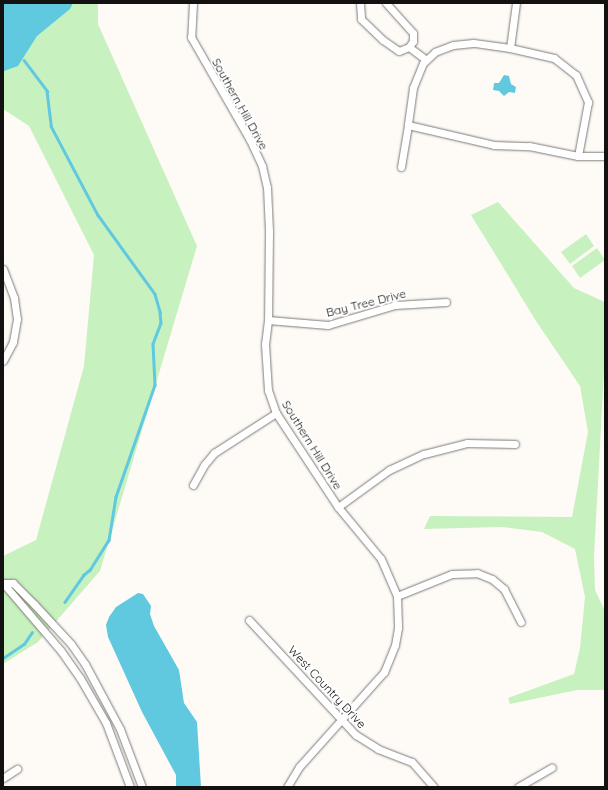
<!DOCTYPE html>
<html>
<head>
<meta charset="utf-8">
<style>
  body { margin:0 }
  #map { position:relative; width:608px; height:790px; overflow:hidden; background:#fefbf7; font-family:Quicksand,sans-serif }
  div>[style] { position:absolute }
  .green>* { inset:0; background:#c8f1c0 }
  .water>* { inset:0; background:#60c8df }
  .stream>* { height:2.5px; margin:-1.25px; padding:0 1.25px; transform-origin:1.25px; border-radius:1.25px; background:#60c8df }
  .roads { filter:drop-shadow(0 0 1px #7c7a76) drop-shadow(0 0 1px #7c7a76) }
  .street>* { height:7px; margin:-3.5px; padding:0 3.5px; transform-origin:3.5px; border-radius:3.5px; background:#fff }
  span { translate:-50% -50%; white-space:nowrap; text-align:center; line-height:1.15; -webkit-text-stroke:4px #fff; paint-order:stroke }
  .street-label { font-size:12px; color:#131211 }
  .frame { position:absolute; inset:0; border:4px solid #131211; pointer-events:none }
</style>
</head>
<body>
<div id="map">
  <div class="green">
    <div style="clip-path:polygon(3px 3px,98px 3px,98px 24px,197px 246px,100px 571px,38px 642px,3px 664px,3px 556px,36px 540px,84px 366px,94px 255px,29px 126px,3px 109px)"></div>
    <div style="clip-path:polygon(498px 202px,574px 288px,605px 302px,605px 352px,594px 557px,595px 590px,605px 611px,605px 690px,577px 690px,510px 704px,508px 698px,574px 674px,580px 648px,585px 597px,575px 549px,542px 532px,502px 527px,424px 529px,430px 516px,572px 517px,588px 432px,580px 386px,536px 321px,471px 215px)"></div>
    <div style="clip-path:polygon(586px 234px,594px 246px,570px 264px,561px 252px)"></div>
    <div style="clip-path:polygon(597px 248px,605px 260px,580px 278px,572px 266px)"></div>
  </div>
  <div class="water">
    <div style="clip-path:polygon(3px 3px,73px 3px,70px 9px,37px 36px,18px 66px,4px 71px)"></div>
    <div style="clip-path:polygon(504px 75px,509px 76px,511px 84px,516px 87px,515px 93px,509px 92px,504px 96px,499px 91px,493px 90px,494px 83px,499px 83px)"></div>
    <div style="clip-path:polygon(138px 593px,143px 594px,151px 606px,150px 614px,154px 626px,179px 670px,184px 703px,197px 722px,201px 787px,176px 787px,176px 775px,142px 712px,108px 637px,106px 625px,109px 617px,116px 607px)"></div>
  </div>
  <div class="stream">
    <div style="left:24px;top:60px;width:39px;rotate:53deg"></div>
    <div style="left:47px;top:91px;width:35px;rotate:83deg"></div>
    <div style="left:51px;top:126px;width:101px;rotate:62.2deg"></div>
    <div style="left:98px;top:215px;width:97px;rotate:54.2deg"></div>
    <div style="left:155px;top:294px;width:19px;rotate:74deg"></div>
    <div style="left:160px;top:312px;width:11px;rotate:85deg"></div>
    <div style="left:161px;top:323px;width:22px;rotate:111deg"></div>
    <div style="left:153px;top:344px;width:41px;rotate:87.2deg"></div>
    <div style="left:155px;top:385px;width:119px;rotate:109.2deg"></div>
    <div style="left:116px;top:497px;width:44px;rotate:99.2deg"></div>
    <div style="left:109px;top:540px;width:36px;rotate:122deg"></div>
    <div style="left:90px;top:570px;width:8px;rotate:140deg"></div>
    <div style="left:84px;top:575px;width:33px;rotate:125deg"></div>
    <div style="left:3px;top:658px;width:25px;rotate:-34deg"></div>
    <div style="left:24px;top:644px;width:14px;rotate:-56deg"></div>
  </div>
  <div class="roads">
    <div class="street">
      <div style="left:193px;top:3px;width:34px;rotate:93deg"></div>
      <div style="left:191px;top:37px;width:119px;rotate:60.2deg"></div>
      <div style="left:250px;top:140px;width:29px;rotate:65deg"></div>
      <div style="left:262px;top:166px;width:22px;rotate:77deg"></div>
      <div style="left:267px;top:187px;width:44px;rotate:87.4deg"></div>
      <div style="left:269px;top:231px;width:89px;rotate:90.6deg"></div>
      <div style="left:268px;top:320px;width:24px;rotate:97deg"></div>
      <div style="left:265px;top:344px;width:46px;rotate:86.3deg"></div>
      <div style="left:268px;top:390px;width:24px;rotate:71deg"></div>
      <div style="left:276px;top:413px;width:113px;rotate:56.6deg"></div>
      <div style="left:338px;top:507px;width:67px;rotate:50.4deg"></div>
      <div style="left:381px;top:559px;width:40px;rotate:66.6deg"></div>
      <div style="left:397px;top:596px;width:32px;rotate:88deg"></div>
      <div style="left:398px;top:628px;width:17px;rotate:100deg"></div>
      <div style="left:395px;top:645px;width:29px;rotate:112deg"></div>
      <div style="left:384px;top:672px;width:127px;rotate:131.8deg"></div>
      <div style="left:299px;top:767px;width:23px;rotate:121deg"></div>
      <div style="left:360px;top:3px;width:16px;rotate:86deg"></div>
      <div style="left:361px;top:19px;width:30px;rotate:44deg"></div>
      <div style="left:383px;top:40px;width:19px;rotate:35deg"></div>
      <div style="left:399px;top:51px;width:11px;rotate:-22deg"></div>
      <div style="left:409px;top:47px;width:21px;rotate:37deg"></div>
      <div style="left:386px;top:3px;width:40px;rotate:48deg"></div>
      <div style="left:413px;top:33px;width:8px;rotate:90deg"></div>
      <div style="left:413px;top:41px;width:7px;rotate:124deg"></div>
      <div style="left:516px;top:3px;width:45px;rotate:97.6deg"></div>
      <div style="left:510px;top:48px;width:45px;rotate:12.8deg"></div>
      <div style="left:554px;top:58px;width:28px;rotate:38deg"></div>
      <div style="left:576px;top:75px;width:30px;rotate:66deg"></div>
      <div style="left:588px;top:102px;width:55px;rotate:100.5deg"></div>
      <div style="left:578px;top:156px;width:27px"></div>
      <div style="left:510px;top:48px;width:37px;rotate:-172deg"></div>
      <div style="left:473px;top:43px;width:20px;rotate:174deg"></div>
      <div style="left:453px;top:45px;width:19px;rotate:159deg"></div>
      <div style="left:435px;top:52px;width:16px;rotate:137deg"></div>
      <div style="left:423px;top:63px;width:27px;rotate:112deg"></div>
      <div style="left:413px;top:88px;width:37px;rotate:98deg"></div>
      <div style="left:408px;top:125px;width:88px;rotate:13.1deg"></div>
      <div style="left:494px;top:145px;width:35px;rotate:2deg"></div>
      <div style="left:529px;top:146px;width:50px;rotate:11.5deg"></div>
      <div style="left:401px;top:167px;width:43px;rotate:-80.5deg"></div>
      <div style="left:3px;top:269px;width:31px;rotate:69deg"></div>
      <div style="left:14px;top:298px;width:21px;rotate:82deg"></div>
      <div style="left:17px;top:319px;width:23px;rotate:100deg"></div>
      <div style="left:13px;top:342px;width:21px;rotate:118deg"></div>
      <div style="left:268px;top:320px;width:60px;rotate:4.8deg"></div>
      <div style="left:328px;top:325px;width:70px;rotate:-16.6deg"></div>
      <div style="left:395px;top:305px;width:51px;rotate:-3.4deg"></div>
      <div style="left:193px;top:485px;width:23px;rotate:-61deg"></div>
      <div style="left:204px;top:465px;width:16px;rotate:-50deg"></div>
      <div style="left:214px;top:453px;width:74px;rotate:-32.8deg"></div>
      <div style="left:338px;top:507px;width:63px;rotate:-36deg"></div>
      <div style="left:389px;top:470px;width:38px;rotate:-25deg"></div>
      <div style="left:424px;top:454px;width:44px;rotate:-14.3deg"></div>
      <div style="left:467px;top:443px;width:48px;rotate:1.2deg"></div>
      <div style="left:3px;top:583px;width:10px"></div>
      <div style="left:13px;top:583px;width:30px;rotate:45deg"></div>
      <div style="left:34px;top:604px;width:54px;rotate:47.2deg"></div>
      <div style="left:71px;top:644px;width:24px;rotate:55deg"></div>
      <div style="left:85px;top:664px;width:74px;rotate:61.7deg"></div>
      <div style="left:120px;top:729px;width:62px;rotate:69.2deg"></div>
      <div style="left:3px;top:583px;width:89px;rotate:49.5deg"></div>
      <div style="left:61px;top:651px;width:33px;rotate:55deg"></div>
      <div style="left:80px;top:678px;width:52px;rotate:60deg"></div>
      <div style="left:106px;top:723px;width:68px;rotate:69.4deg"></div>
      <div style="left:397px;top:596px;width:59px;rotate:-21.8deg"></div>
      <div style="left:452px;top:574px;width:25px;rotate:-2deg"></div>
      <div style="left:477px;top:573px;width:16px;rotate:22deg"></div>
      <div style="left:492px;top:579px;width:16px;rotate:40deg"></div>
      <div style="left:504px;top:589px;width:37px;rotate:63deg"></div>
      <div style="left:249px;top:620px;width:157px;rotate:47.1deg"></div>
      <div style="left:356px;top:735px;width:26px;rotate:32deg"></div>
      <div style="left:378px;top:749px;width:36px;rotate:21deg"></div>
      <div style="left:412px;top:762px;width:33px;rotate:49deg"></div>
      <div style="left:3px;top:778px;width:17px;rotate:-33deg"></div>
      <div style="left:518px;top:787px;width:39px;rotate:-30deg"></div>
    </div>
  </div>
  <div class="street-label">
    <span style="left:240px;top:104px;rotate:61deg">Southern Hill Drive</span>
    <span style="left:366px;top:303px;rotate:-14deg">Bay Tree Drive</span>
    <span style="left:312px;top:445px;rotate:58deg">Southern Hill Drive</span>
    <span style="left:327px;top:687px;rotate:47deg">West Country Drive</span>
  </div>
  <div class="frame"></div>
</div>
</body>
</html>
